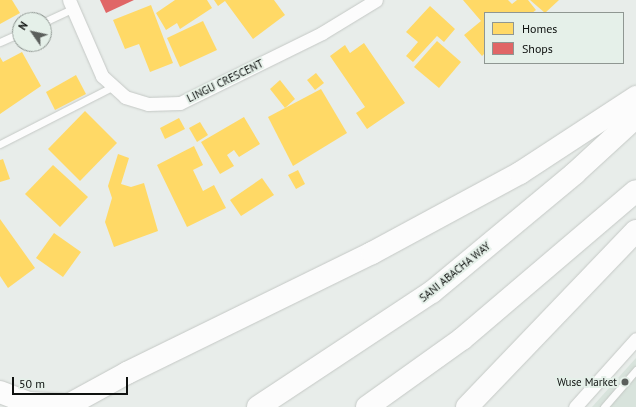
<!DOCTYPE html>
<html>
<head>
<meta charset="utf-8">
<style>
  body { margin:0 }
  #map { position:relative; width:636px; height:407px; overflow:hidden; background:#e8edea; font-family:"PT Sans",sans-serif }
  div>[style] { position:absolute }
  .built>* { inset:0; background:#d8e3dc }
  .homes>* { inset:0; background:#ffd966 }
  .shops>* { inset:0; background:#e06666 }
  .roads { filter:drop-shadow(0 0 1px #c4c8c5) drop-shadow(0 0 1px #c4c8c5) }
  .lane>* { height:7px; margin:-3.5px; padding:0 3.5px; transform-origin:3.5px; border-radius:3.5px; background:#fcfcfc }
  .street>* { height:13px; margin:-6.5px; padding:0 6.5px; transform-origin:6.5px; border-radius:6.5px; background:#fcfcfc }
  .highway>* { height:22px; margin:-11px; padding:0 11px; transform-origin:11px; border-radius:11px; background:#fcfcfc }
  .dots>* { width:11px; height:11px; translate:-50% -50%; box-sizing:border-box; border:2px solid #e5f0e9; border-radius:50% }
  span { translate:-50% -50%; white-space:nowrap; text-align:center; line-height:1.15; -webkit-text-stroke:4px #e5f0e9; paint-order:stroke }
  .street-label { font-size:11px; color:#0f1210 }
  .poi-label { font-size:11px; color:#0f1210 }
  .right { translate:-100% -50%; text-align:right }
  .legend { position:absolute; left:484px; top:12px; width:140px; height:52px; box-sizing:border-box; background:#e5f0e9; border:1px solid #8f9792; margin:0; padding:5px 7px; list-style:none; font-size:12px; color:#0f1210 }
  .legend li { display:flex; align-items:center; gap:8px; height:20px }
  .legend b { width:20px; border:1px solid #8f9792 }
  .north { position:absolute; left:12px; top:12px; width:40px; height:40px; box-sizing:border-box; background:#e5f0e9; border:1px solid #8f9792; border-radius:50%; rotate:304deg; font-size:11px; font-weight:700; line-height:16px; text-align:center; color:#0f1210 }
  .north::after { content:''; display:block; margin:auto; width:14px; height:18px; background:#5b5f5c; clip-path:polygon(50% 0,100% 100%,50% 72%,0 100%) }
  .scale { position:absolute; left:12px; top:377px; width:116px; height:18px; box-sizing:border-box; border:2px solid #0f1210; border-top:0; padding-left:5px; font-size:12px; line-height:14px; white-space:nowrap; color:#0f1210; -webkit-text-stroke:3px #e5f0e9; paint-order:stroke }
</style>
</head>
<body>
<div id="map">
  <div class="built">
    <div style="clip-path:polygon(636px 358px,636px 407px,592px 407px)"></div>
  </div>
  <div class="homes">
    <div style="clip-path:polygon(0 0,12px 0,20px 13px,0 24px)"></div>
    <div style="clip-path:polygon(175px 0,207px 0,212px 8px,180px 29px,177px 23px,166px 30px,156px 13px)"></div>
    <div style="clip-path:polygon(214px 0,274px 0,285px 15px,253px 39px,225px 1px,218px 6px)"></div>
    <div style="clip-path:polygon(463px 0,508px 0,512px 4px,517px 0,528px 0,536px 10px,532px 13px,485px 13px,485px 53px,482px 56px,464px 35px,481px 21px)"></div>
    <div style="clip-path:polygon(530px 0,559px 0,545px 13px)"></div>
    <div style="clip-path:polygon(151px 5px,173px 63px,150px 72px,139px 44px,125px 49px,113px 20px)"></div>
    <div style="clip-path:polygon(430px 6px,455px 29px,444px 42px,437px 36px,413px 62px,406px 56px,418px 42px,406px 32px)"></div>
    <div style="clip-path:polygon(203px 21px,217px 50px,180px 67px,167px 38px)"></div>
    <div style="clip-path:polygon(437px 41px,461px 62px,439px 88px,414px 67px)"></div>
    <div style="clip-path:polygon(364px 43px,405px 103px,367px 129px,356px 113px,365px 107px,330px 56px,345px 45px,350px 53px)"></div>
    <div style="clip-path:polygon(22px 52px,41px 86px,0 114px,0 57px,3px 62px)"></div>
    <div style="clip-path:polygon(316px 73px,324px 83px,315px 90px,307px 80px)"></div>
    <div style="clip-path:polygon(76px 75px,86px 94px,55px 110px,46px 92px)"></div>
    <div style="clip-path:polygon(280px 80px,295px 99px,285px 108px,270px 89px)"></div>
    <div style="clip-path:polygon(321px 89px,347px 133px,293px 166px,268px 117px)"></div>
    <div style="clip-path:polygon(85px 111px,117px 143px,80px 181px,48px 149px)"></div>
    <div style="clip-path:polygon(244px 117px,260px 144px,239px 157px,234px 150px,227px 155px,234px 166px,220px 174px,201px 142px)"></div>
    <div style="clip-path:polygon(179px 118px,185px 129px,165px 139px,160px 128px)"></div>
    <div style="clip-path:polygon(200px 122px,208px 135px,197px 142px,189px 128px)"></div>
    <div style="clip-path:polygon(194px 146px,203px 165px,193px 170px,203px 191px,214px 185px,226px 208px,187px 227px,157px 165px)"></div>
    <div style="clip-path:polygon(118px 154px,129px 158px,121px 184px,131px 187px,144px 183px,158px 231px,114px 247px,105px 222px,112px 198px,108px 186px)"></div>
    <div style="clip-path:polygon(3px 159px,10px 179px,0 182px,0 160px)"></div>
    <div style="clip-path:polygon(53px 165px,88px 197px,60px 227px,25px 194px)"></div>
    <div style="clip-path:polygon(298px 170px,305px 184px,296px 189px,288px 175px)"></div>
    <div style="clip-path:polygon(262px 178px,274px 195px,241px 216px,230px 200px)"></div>
    <div style="clip-path:polygon(0 219px,35px 268px,8px 288px,0 276px)"></div>
    <div style="clip-path:polygon(54px 233px,81px 252px,63px 277px,36px 258px)"></div>
  </div>
  <div class="shops">
    <div style="clip-path:polygon(100px 0,134px 0,106px 13px)"></div>
  </div>
  <div class="roads">
    <div class="lane">
      <div style="left:44px;top:22px;width:31px;rotate:-25deg"></div>
      <div style="left:0;top:42px;width:22px;rotate:-24deg"></div>
      <div style="left:0;top:144px;width:128px;rotate:-27deg"></div>
      <div style="left:604px;top:407px;width:49px;rotate:-49.1deg"></div>
    </div>
    <div class="street">
      <div style="left:69px;top:0;width:83px;rotate:66.5deg"></div>
      <div style="left:102px;top:76px;width:31px;rotate:42deg"></div>
      <div style="left:125px;top:97px;width:24px;rotate:17deg"></div>
      <div style="left:148px;top:104px;width:32px;rotate:-2deg"></div>
      <div style="left:180px;top:103px;width:158px;rotate:-26.2deg"></div>
      <div style="left:322px;top:33px;width:63px;rotate:-31.4deg"></div>
      <div style="left:575px;top:407px;width:91px;rotate:-48.1deg"></div>
    </div>
    <div class="highway">
      <div style="left:0;top:392px;width:30px;rotate:21deg"></div>
      <div style="left:28px;top:403px;width:40px;rotate:2.9deg"></div>
      <div style="left:65px;top:407px;width:71px;rotate:-28.7deg"></div>
      <div style="left:127px;top:373px;width:273px;rotate:-26.1deg"></div>
      <div style="left:372px;top:253px;width:168px;rotate:-28.4deg"></div>
      <div style="left:520px;top:173px;width:139px;rotate:-33.2deg"></div>
      <div style="left:258px;top:407px;width:209px;rotate:-33.5deg"></div>
      <div style="left:432px;top:292px;width:185px;rotate:-39.7deg"></div>
      <div style="left:574px;top:174px;width:84px;rotate:-42.6deg"></div>
      <div style="left:367px;top:407px;width:117px;rotate:-35.6deg"></div>
      <div style="left:462px;top:339px;width:228px;rotate:-40.4deg"></div>
      <div style="left:467px;top:407px;width:244px;rotate:-46.2deg"></div>
    </div>
  </div>
  <div class="dots">
    <div style="left:625px;top:382px;background:#5b5f5c"></div>
  </div>
  <div class="street-label">
    <span style="left:225px;top:81px;rotate:-26deg">LINGU CRESCENT</span>
    <span style="left:455px;top:272px;rotate:-39deg">SANI ABACHA WAY</span>
  </div>
  <div class="poi-label">
    <span class="right" style="left:617px;top:382px">Wuse Market</span>
  </div>
  <ul class="legend">
  <li><b style="height:11px;background:#ffd966"></b>Homes</li>
  <li><b style="height:11px;background:#e06666"></b>Shops</li>
  </ul>
  <div class="north">N</div>
  <div class="scale">50 m</div>
</div>
</body>
</html>
